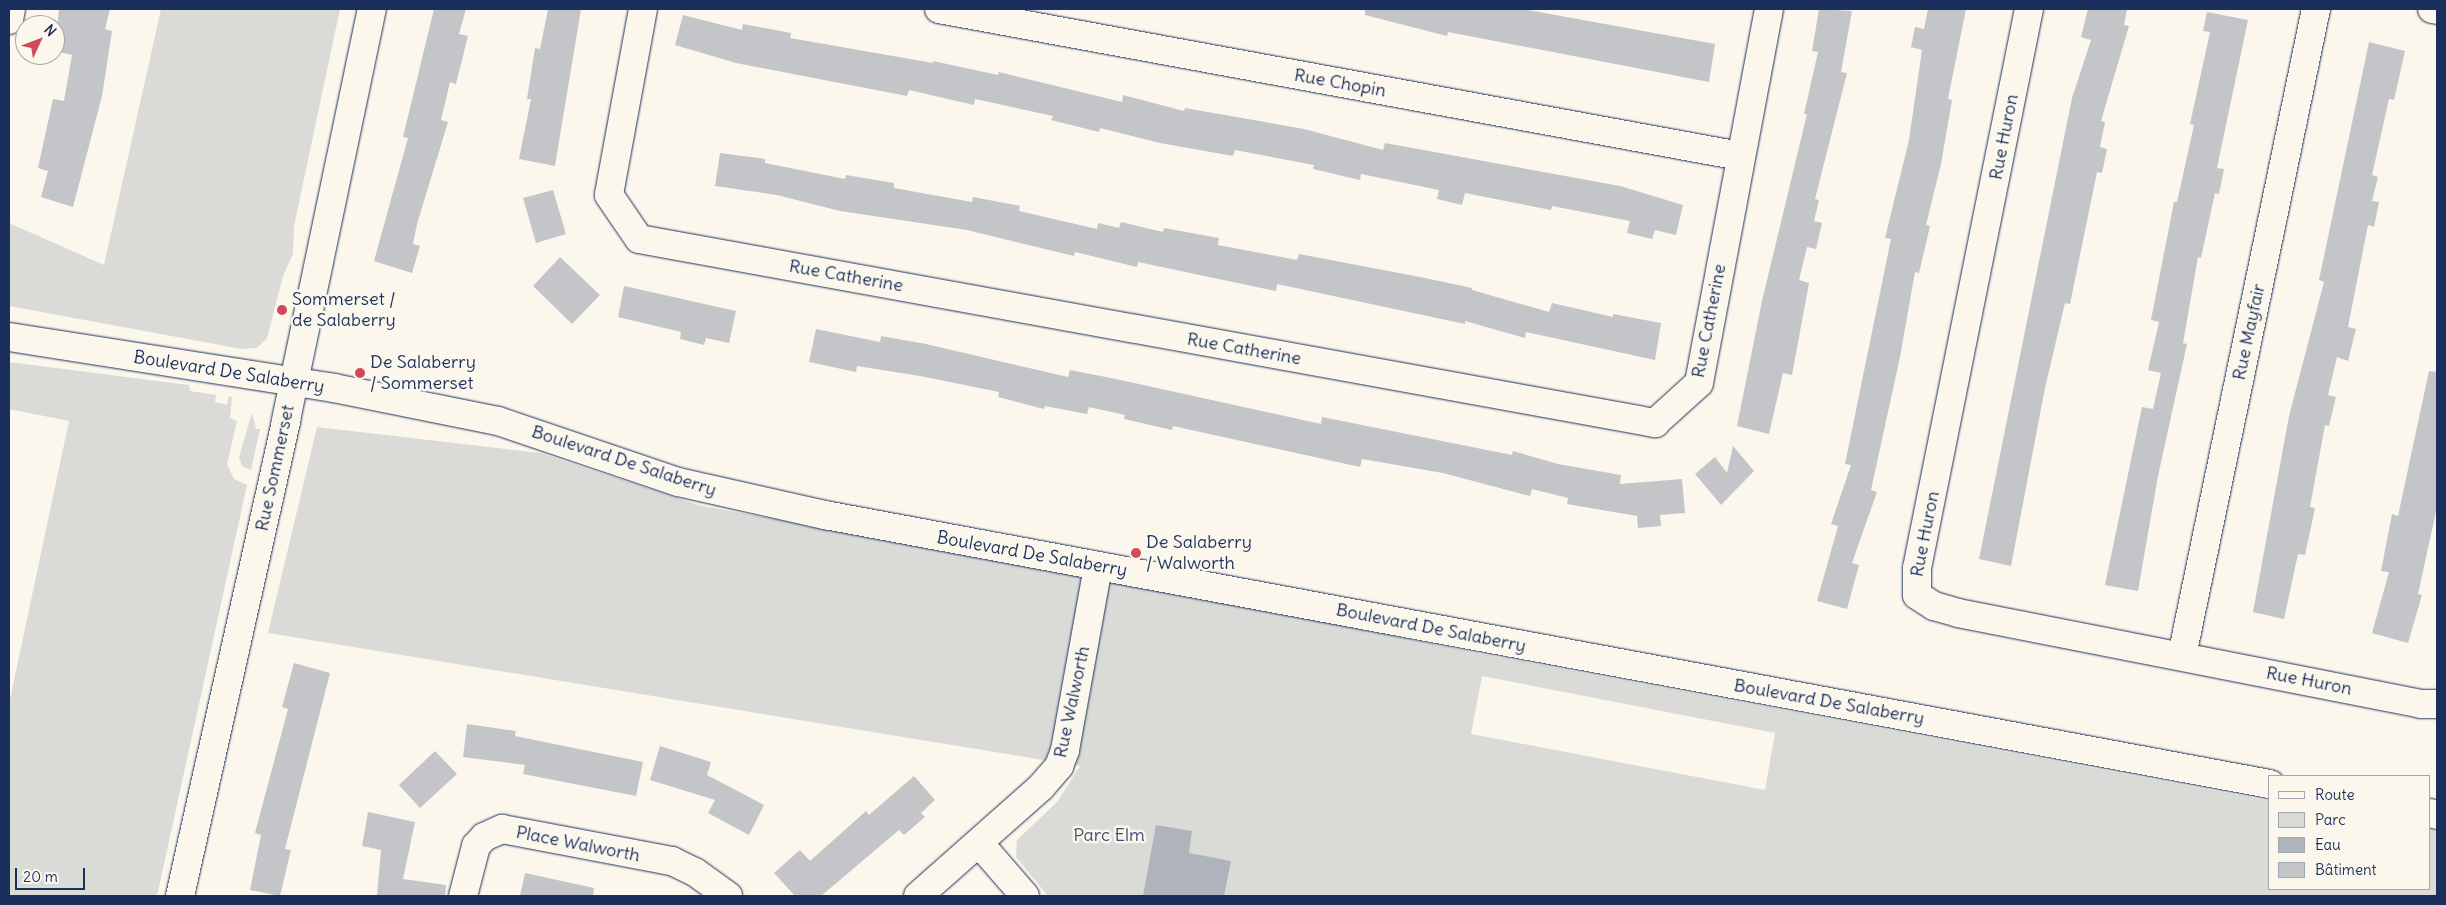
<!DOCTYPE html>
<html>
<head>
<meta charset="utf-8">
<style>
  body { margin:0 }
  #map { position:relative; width:2446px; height:905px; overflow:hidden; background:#fbf7ec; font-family:Delius,sans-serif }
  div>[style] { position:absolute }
  .green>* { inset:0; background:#dadad7 }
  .water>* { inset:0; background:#afb3bb }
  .building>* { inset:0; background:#c3c5c9 }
  .roads { filter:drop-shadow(0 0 1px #1b2f5e) drop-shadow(0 0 1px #1b2f5e) }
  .minor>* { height:28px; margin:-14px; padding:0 14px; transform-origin:14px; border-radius:14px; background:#fbf7ec }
  .dots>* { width:14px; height:14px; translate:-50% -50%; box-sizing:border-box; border:2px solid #fbf7ec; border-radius:50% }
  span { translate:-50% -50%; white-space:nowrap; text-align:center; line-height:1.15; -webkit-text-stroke:5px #fbf7ec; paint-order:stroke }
  .street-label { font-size:18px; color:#1b2f5e }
  .poi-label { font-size:18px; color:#1b2f5e }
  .left { translate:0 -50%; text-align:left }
  .park-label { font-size:18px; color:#415176 }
  .frame { position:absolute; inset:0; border:10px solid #1b2f5e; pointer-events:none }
  .legend { position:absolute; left:2268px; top:775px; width:162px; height:115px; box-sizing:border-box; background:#fbf7ec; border:1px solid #a1a7b3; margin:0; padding:6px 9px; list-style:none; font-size:15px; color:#1b2f5e }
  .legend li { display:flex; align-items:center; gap:10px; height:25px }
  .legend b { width:25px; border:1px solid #a1a7b3 }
  .north { position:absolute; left:15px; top:15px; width:50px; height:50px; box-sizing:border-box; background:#fbf7ec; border:1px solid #a1a7b3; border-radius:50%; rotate:47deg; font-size:14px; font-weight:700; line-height:20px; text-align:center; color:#1b2f5e }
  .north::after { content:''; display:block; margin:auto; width:18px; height:22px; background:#d1495b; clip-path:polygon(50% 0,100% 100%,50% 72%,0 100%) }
  .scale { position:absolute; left:15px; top:868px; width:70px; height:22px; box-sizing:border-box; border:2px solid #1b2f5e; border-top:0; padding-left:6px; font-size:15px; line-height:18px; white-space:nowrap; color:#1b2f5e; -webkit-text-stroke:4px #fbf7ec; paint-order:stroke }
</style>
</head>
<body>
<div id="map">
  <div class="green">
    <div style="clip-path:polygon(161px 9px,340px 9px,294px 226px,293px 254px,283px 276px,267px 338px,257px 348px,242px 349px,9px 306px,9px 223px,104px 265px)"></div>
    <div style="clip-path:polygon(9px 362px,189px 385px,190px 391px,216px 395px,215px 402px,227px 405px,229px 396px,232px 397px,230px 418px,237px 421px,227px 464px,234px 479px,247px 485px,157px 896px,9px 896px,9px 704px,69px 421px,9px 409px)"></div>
    <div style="clip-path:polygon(252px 413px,256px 429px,260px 429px,251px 470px,242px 466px,239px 457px)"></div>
    <div style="clip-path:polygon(evenodd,317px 427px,540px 453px,702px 506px,1153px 587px,1483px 654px,2270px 801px,2270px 889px,2430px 889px,2430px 830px,2437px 832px,2437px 896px,1048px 896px,1016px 857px,1017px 840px,1057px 802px,1080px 766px,268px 633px,317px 427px,1482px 676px,1775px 733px,1765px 790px,1471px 734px,1482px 676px)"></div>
  </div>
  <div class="water">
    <div style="clip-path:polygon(1156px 825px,1192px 831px,1189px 853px,1231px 861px,1224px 896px,1143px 896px)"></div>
  </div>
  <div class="building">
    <div style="clip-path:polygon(59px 9px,110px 9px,105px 29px,112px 31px,102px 96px,73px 207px,41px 197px,48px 171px,38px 168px,53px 99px,64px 101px,72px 55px,55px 51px)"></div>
    <div style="clip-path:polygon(434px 9px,466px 9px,459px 34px,468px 36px,456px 84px,450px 82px,441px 120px,448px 122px,417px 224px,413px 244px,420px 246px,412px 273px,374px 261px,408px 138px,403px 137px)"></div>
    <div style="clip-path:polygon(548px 9px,581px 9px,555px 166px,519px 159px,531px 99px,527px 99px,535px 48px,540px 49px)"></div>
    <div style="clip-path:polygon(1365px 9px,1522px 9px,1715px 44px,1709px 82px,1448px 32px,1447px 36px,1365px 15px)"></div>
    <div style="clip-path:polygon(1819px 9px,1852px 11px,1841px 72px,1847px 73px,1815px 199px,1819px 200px,1814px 221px,1822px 223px,1816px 249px,1807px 247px,1799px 280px,1809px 283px,1792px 375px,1783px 373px,1769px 434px,1737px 426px,1762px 301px,1807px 114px,1804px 114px,1818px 52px,1812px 51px)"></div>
    <div style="clip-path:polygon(1928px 9px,1966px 9px,1948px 99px,1952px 100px,1941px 164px,1926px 225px,1930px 226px,1919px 273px,1915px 272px,1900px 357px,1871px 490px,1877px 492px,1852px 563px,1859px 565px,1847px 609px,1817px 601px,1838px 526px,1831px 524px,1851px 465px,1845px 464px,1891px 239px,1885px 238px,1909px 140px,1922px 50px,1911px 47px,1915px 27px,1924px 29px)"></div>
    <div style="clip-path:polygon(2088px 9px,2127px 9px,2124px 25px,2129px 26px,2101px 121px,2105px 122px,2100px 147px,2107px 149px,2102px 173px,2097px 172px,2070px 304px,2065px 303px,2045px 388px,2011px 566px,1979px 559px,2072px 98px,2091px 40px,2081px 37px)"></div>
    <div style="clip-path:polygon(2207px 12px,2248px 20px,2217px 168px,2224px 169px,2219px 194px,2215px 193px,2201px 258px,2198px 257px,2183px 343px,2187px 344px,2158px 476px,2138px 591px,2105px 585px,2142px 407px,2153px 409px,2161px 373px,2148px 370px,2159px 322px,2151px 320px,2174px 202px,2177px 202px,2194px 125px,2190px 124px,2210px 32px,2203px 31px)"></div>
    <div style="clip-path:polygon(683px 15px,742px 30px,743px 24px,791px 33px,790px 38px,933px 63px,933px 61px,998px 75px,999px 72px,1122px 102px,1123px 95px,1184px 111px,1185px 108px,1304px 129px,1383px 150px,1385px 143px,1620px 186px,1683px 205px,1676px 235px,1655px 230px,1652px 239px,1627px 233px,1630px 221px,1552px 206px,1551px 210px,1465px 193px,1462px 205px,1437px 199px,1439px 190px,1361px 174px,1360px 180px,1313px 169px,1314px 165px,1235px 150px,1233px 156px,1160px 143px,1100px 128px,1099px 132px,1051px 120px,1053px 116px,975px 99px,974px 105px,909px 90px,907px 96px,736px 63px,675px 45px)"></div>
    <div style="clip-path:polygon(2369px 42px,2405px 51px,2394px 100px,2389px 99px,2372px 175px,2378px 177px,2372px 201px,2379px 202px,2374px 227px,2368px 225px,2348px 327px,2356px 329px,2348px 361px,2337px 357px,2328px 395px,2336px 397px,2329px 426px,2325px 425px,2310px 507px,2315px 508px,2305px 555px,2298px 554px,2284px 619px,2253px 612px,2289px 416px,2324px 282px,2319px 280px)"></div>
    <div style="clip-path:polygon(720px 153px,765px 159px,765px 163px,845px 179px,846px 175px,894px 183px,894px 188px,972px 202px,973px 197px,1020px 206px,1019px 211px,1097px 229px,1098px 223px,1119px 228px,1121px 222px,1163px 232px,1164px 228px,1219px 238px,1218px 245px,1297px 260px,1299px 254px,1425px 278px,1472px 288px,1472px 290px,1549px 312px,1552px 303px,1613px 317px,1613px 314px,1661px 323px,1655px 360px,1526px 332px,1525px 338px,1465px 321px,1465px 324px,1277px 284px,1276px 291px,1138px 262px,1137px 267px,1075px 252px,1074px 256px,967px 230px,840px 211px,777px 195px,715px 186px)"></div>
    <div style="clip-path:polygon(553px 190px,566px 234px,536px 243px,523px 198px)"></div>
    <div style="clip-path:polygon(560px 257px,600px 295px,572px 324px,533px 286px)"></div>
    <div style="clip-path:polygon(624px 286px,736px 311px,729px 343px,706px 338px,704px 345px,680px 339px,681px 332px,618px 317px)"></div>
    <div style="clip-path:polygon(816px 329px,880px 342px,881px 336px,926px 344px,1068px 377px,1070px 370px,1116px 379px,1321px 424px,1322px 417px,1512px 455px,1513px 451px,1558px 464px,1621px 475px,1620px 484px,1682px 479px,1685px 513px,1660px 515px,1661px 526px,1638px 528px,1637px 516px,1567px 504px,1568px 498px,1532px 489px,1530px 496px,1443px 473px,1362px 459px,1360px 467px,1173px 426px,1172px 430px,1124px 419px,1125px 415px,1089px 407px,1087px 414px,1045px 406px,1044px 409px,998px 397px,999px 392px,920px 376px,857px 366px,856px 372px,809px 362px)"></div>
    <div style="clip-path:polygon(2429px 371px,2437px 372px,2437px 507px,2418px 594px,2422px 595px,2408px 643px,2372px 633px,2389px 572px,2381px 571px,2392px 514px,2398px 516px)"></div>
    <div style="clip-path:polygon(1733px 446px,1754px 471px,1721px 505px,1695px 474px,1715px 457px,1727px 473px)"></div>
    <div style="clip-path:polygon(294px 663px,330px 673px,285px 849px,291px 850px,280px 896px,250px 890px,261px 835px,255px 833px,288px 709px,282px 707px)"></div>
    <div style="clip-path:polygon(467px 724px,516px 731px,515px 736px,643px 762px,636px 796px,523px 774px,525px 765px,463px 757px)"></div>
    <div style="clip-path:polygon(660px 746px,711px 762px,707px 775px,764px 805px,749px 835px,708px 813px,715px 800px,650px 780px)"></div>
    <div style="clip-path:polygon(435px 751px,457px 774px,420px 808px,399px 785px)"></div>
    <div style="clip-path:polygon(914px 776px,935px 800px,921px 813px,925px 817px,904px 835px,899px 830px,821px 896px,795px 896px,774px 873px,800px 850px,810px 861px,866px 811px,869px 815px)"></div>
    <div style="clip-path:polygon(368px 812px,415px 822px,403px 879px,446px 885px,445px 896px,377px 896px,381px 850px,362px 846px)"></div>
    <div style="clip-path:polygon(525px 873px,594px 888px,593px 896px,520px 896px)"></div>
  </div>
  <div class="roads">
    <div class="minor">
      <div style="left:643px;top:9px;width:189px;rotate:100.4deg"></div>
      <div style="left:609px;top:195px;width:53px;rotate:55.7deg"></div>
      <div style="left:639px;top:239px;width:1033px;rotate:10.27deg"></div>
      <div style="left:1655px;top:423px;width:59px;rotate:-42.3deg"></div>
      <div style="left:1699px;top:383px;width:380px;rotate:-79.4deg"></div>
      <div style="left:939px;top:9px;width:814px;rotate:10.4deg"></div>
      <div style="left:2029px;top:9px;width:570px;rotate:101.33deg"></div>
      <div style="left:1917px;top:568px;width:27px;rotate:90deg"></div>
      <div style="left:1917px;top:595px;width:20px;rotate:33deg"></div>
      <div style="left:1934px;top:606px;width:25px;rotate:16deg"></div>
      <div style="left:1958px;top:613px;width:472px;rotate:11.1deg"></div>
      <div style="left:2421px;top:704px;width:16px"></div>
      <div style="left:2432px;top:9px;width:5px;rotate:11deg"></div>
      <div style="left:9px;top:20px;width:11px;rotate:-80deg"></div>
      <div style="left:9px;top:337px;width:329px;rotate:8.9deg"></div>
      <div style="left:334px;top:388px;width:167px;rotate:11.4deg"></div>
      <div style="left:498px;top:421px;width:190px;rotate:18.7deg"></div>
      <div style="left:678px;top:482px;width:151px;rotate:12.7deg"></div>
      <div style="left:825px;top:515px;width:1470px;rotate:10.55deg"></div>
      <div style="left:2182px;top:656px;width:661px;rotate:-78.3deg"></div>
      <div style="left:2430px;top:813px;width:7px;rotate:16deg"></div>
      <div style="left:979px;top:843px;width:70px;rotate:49deg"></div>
      <div style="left:180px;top:896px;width:488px;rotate:-77.4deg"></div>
      <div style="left:286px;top:420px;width:420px;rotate:-78.2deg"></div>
      <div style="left:463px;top:896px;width:52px;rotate:-75.4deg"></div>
      <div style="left:476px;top:846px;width:12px;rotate:-48deg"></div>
      <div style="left:484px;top:837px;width:20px;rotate:-24deg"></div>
      <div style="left:502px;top:829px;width:173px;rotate:10.7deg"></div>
      <div style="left:672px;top:861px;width:25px;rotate:26deg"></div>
      <div style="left:695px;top:872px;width:41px;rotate:36deg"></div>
      <div style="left:918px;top:896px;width:164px;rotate:-41.5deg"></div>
      <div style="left:1041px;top:787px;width:28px;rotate:-49deg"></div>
      <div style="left:1059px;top:766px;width:17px;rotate:-69deg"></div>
      <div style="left:1065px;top:750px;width:187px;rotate:-79.8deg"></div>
    </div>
  </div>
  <div class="dots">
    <div style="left:282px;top:310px;background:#d1495b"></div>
    <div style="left:360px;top:373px;background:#d1495b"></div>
    <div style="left:1136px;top:553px;background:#d1495b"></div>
  </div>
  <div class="street-label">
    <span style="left:1340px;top:83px;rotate:10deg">Rue Chopin</span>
    <span style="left:2004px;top:137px;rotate:-79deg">Rue Huron</span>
    <span style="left:846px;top:276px;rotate:10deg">Rue Catherine</span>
    <span style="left:1709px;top:321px;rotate:-79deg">Rue Catherine</span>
    <span style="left:2249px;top:332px;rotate:-78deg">Rue Mayfair</span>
    <span style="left:1244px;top:349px;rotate:10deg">Rue Catherine</span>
    <span style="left:229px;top:372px;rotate:9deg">Boulevard De Salaberry</span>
    <span style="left:624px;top:461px;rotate:18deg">Boulevard De Salaberry</span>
    <span style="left:275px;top:468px;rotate:-78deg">Rue Sommerset</span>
    <span style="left:1925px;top:534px;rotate:-79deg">Rue Huron</span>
    <span style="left:1032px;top:554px;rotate:10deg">Boulevard De Salaberry</span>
    <span style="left:1431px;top:628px;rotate:11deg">Boulevard De Salaberry</span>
    <span style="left:2309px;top:681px;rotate:11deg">Rue Huron</span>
    <span style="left:1072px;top:702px;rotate:-78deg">Rue Walworth</span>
    <span style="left:1829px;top:702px;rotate:10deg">Boulevard De Salaberry</span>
    <span style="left:578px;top:844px;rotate:11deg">Place Walworth</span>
  </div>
  <div class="poi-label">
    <span class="left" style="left:292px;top:310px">Sommerset /<br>de Salaberry</span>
    <span class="left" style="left:370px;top:373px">De Salaberry<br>/ Sommerset</span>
    <span class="left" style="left:1146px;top:553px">De Salaberry<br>/ Walworth</span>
  </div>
  <div class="park-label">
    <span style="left:1109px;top:835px">Parc Elm</span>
  </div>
  <div class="frame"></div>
  <ul class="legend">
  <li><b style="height:6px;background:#fbf7ec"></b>Route</li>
  <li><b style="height:14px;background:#dadad7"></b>Parc</li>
  <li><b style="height:14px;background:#afb3bb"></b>Eau</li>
  <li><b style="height:14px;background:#c3c5c9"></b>Bâtiment</li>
  </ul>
  <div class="north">N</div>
  <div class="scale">20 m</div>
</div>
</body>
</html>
